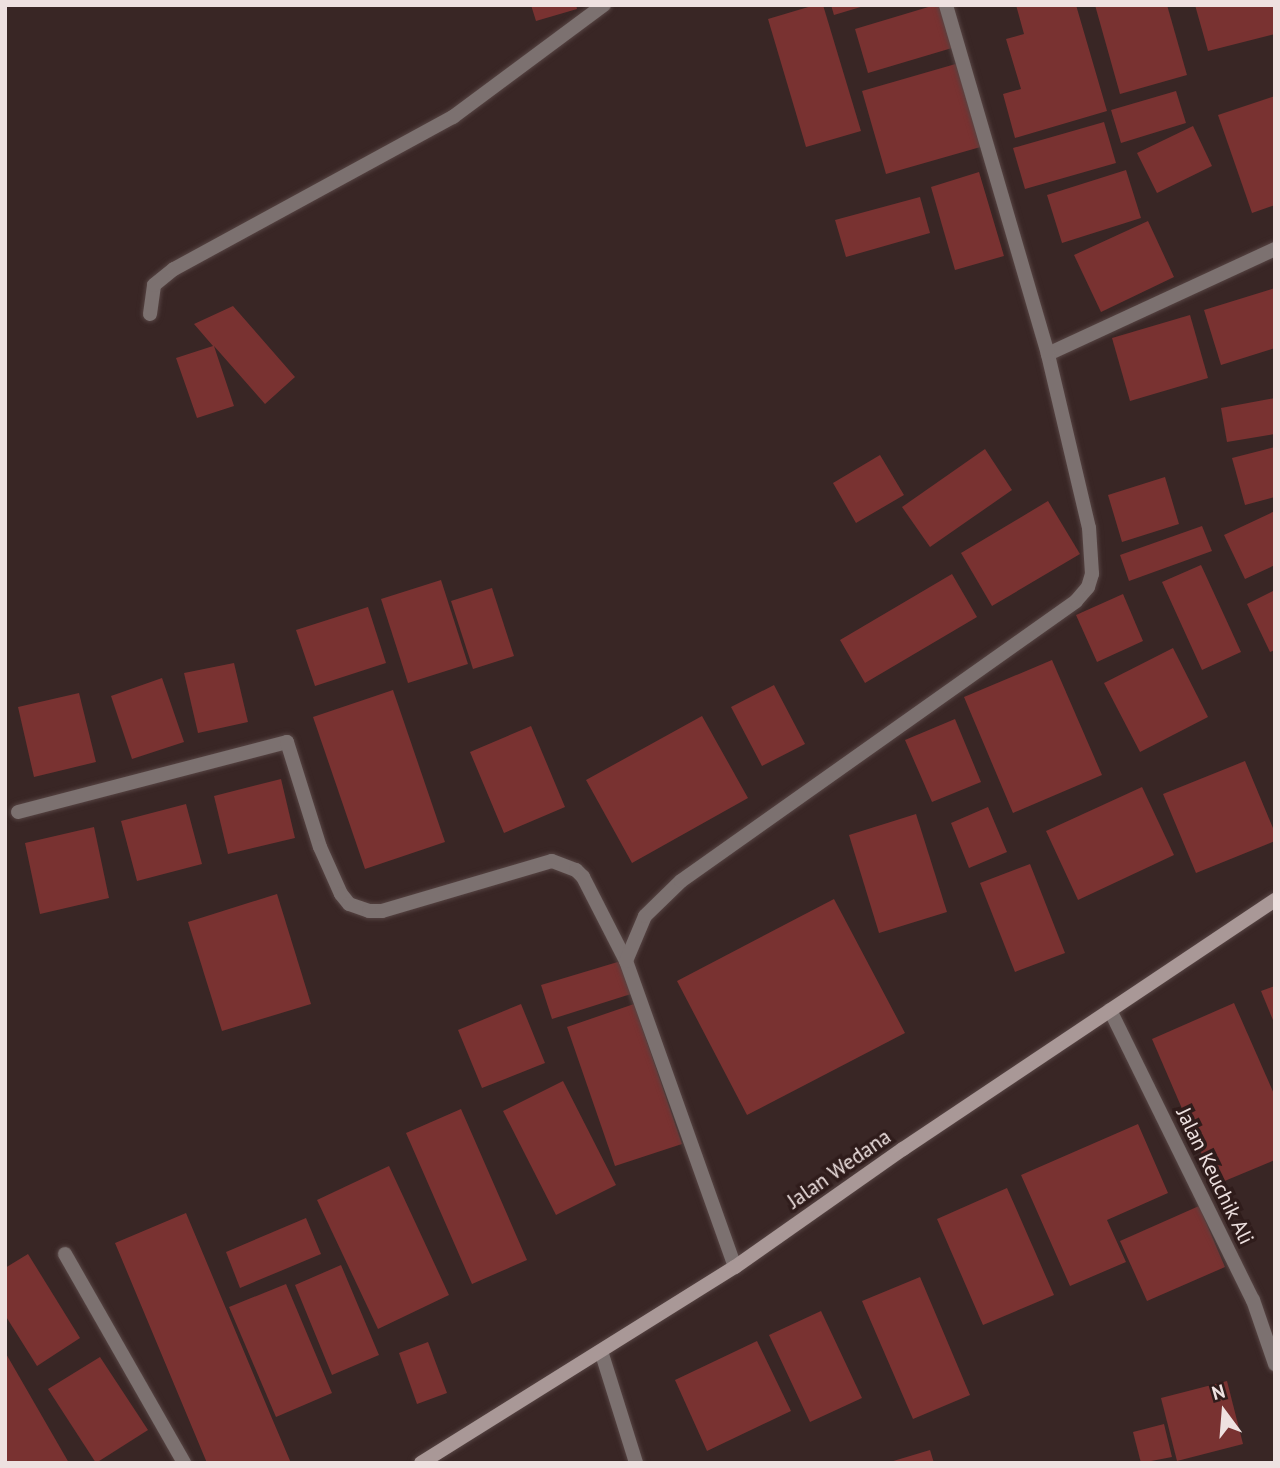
<!DOCTYPE html>
<html>
<head>
<meta charset="utf-8">
<style>
  body { margin:0 }
  #map { position:relative; width:1280px; height:1468px; overflow:hidden; background:#392625; font-family:"PT Sans",sans-serif }
  div>[style] { position:absolute }
  .building>* { inset:0; background:#793231 }
  .roads { filter:drop-shadow(0 0 2px #564443) drop-shadow(0 0 2px #564443) }
  .street>* { height:14px; margin:-7px; padding:0 7px; transform-origin:7px; border-radius:7px; background:#7c7170 }
  .secondary>* { height:14px; margin:-7px; padding:0 7px; transform-origin:7px; border-radius:7px; background:#a99897 }
  span { translate:-50% -50%; white-space:nowrap; text-align:center; line-height:1.15; -webkit-text-stroke:7px #2f1c1b; paint-order:stroke }
  .street-label { font-size:21px; color:#eee1e0 }
  .frame { position:absolute; inset:0; border:7px solid #eee1e0; pointer-events:none }
  .north { position:absolute; left:1189px; top:1377px; width:70px; height:70px; -webkit-text-stroke:5px #2f1c1b; paint-order:stroke; rotate:344deg; font-size:19px; font-weight:700; line-height:28px; text-align:center; color:#eee1e0 }
  .north::after { content:''; display:block; margin:auto; width:24px; height:32px; background:#eee1e0; clip-path:polygon(50% 0,100% 100%,50% 72%,0 100%) }
</style>
</head>
<body>
<div id="map">
  <div class="building">
    <div style="clip-path:polygon(531px 5px,576px 5px,577px 9px,536px 21px)"></div>
    <div style="clip-path:polygon(815px 5px,823px 5px,861px 131px,806px 147px,768px 19px)"></div>
    <div style="clip-path:polygon(831px 5px,864px 5px,864px 6px,834px 15px)"></div>
    <div style="clip-path:polygon(935px 5px,940px 5px,952px 48px,868px 73px,855px 29px)"></div>
    <div style="clip-path:polygon(1016px 5px,1076px 5px,1107px 111px,1015px 138px,1003px 94px,1021px 89px,1006px 39px,1024px 34px)"></div>
    <div style="clip-path:polygon(1095px 5px,1167px 5px,1187px 75px,1120px 94px)"></div>
    <div style="clip-path:polygon(1195px 5px,1275px 5px,1275px 34px,1208px 51px)"></div>
    <div style="clip-path:polygon(959px 63px,984px 146px,886px 174px,862px 91px)"></div>
    <div style="clip-path:polygon(1176px 91px,1186px 123px,1121px 143px,1111px 110px)"></div>
    <div style="clip-path:polygon(1275px 96px,1275px 205px,1252px 213px,1218px 115px)"></div>
    <div style="clip-path:polygon(1104px 122px,1116px 163px,1025px 189px,1013px 148px)"></div>
    <div style="clip-path:polygon(1193px 126px,1212px 166px,1157px 193px,1137px 153px)"></div>
    <div style="clip-path:polygon(1126px 170px,1141px 218px,1062px 243px,1047px 195px)"></div>
    <div style="clip-path:polygon(979px 172px,1004px 256px,955px 270px,931px 187px)"></div>
    <div style="clip-path:polygon(920px 197px,930px 233px,846px 257px,835px 220px)"></div>
    <div style="clip-path:polygon(1148px 221px,1174px 277px,1101px 312px,1074px 255px)"></div>
    <div style="clip-path:polygon(1275px 288px,1275px 348px,1221px 365px,1204px 310px)"></div>
    <div style="clip-path:polygon(233px 306px,295px 377px,265px 404px,214px 346px,234px 406px,197px 418px,176px 358px,213px 346px,194px 324px)"></div>
    <div style="clip-path:polygon(1190px 315px,1208px 378px,1130px 401px,1112px 338px)"></div>
    <div style="clip-path:polygon(1275px 398px,1275px 434px,1227px 442px,1221px 408px)"></div>
    <div style="clip-path:polygon(1275px 447px,1275px 497px,1245px 505px,1232px 458px)"></div>
    <div style="clip-path:polygon(985px 449px,1012px 490px,930px 547px,902px 507px)"></div>
    <div style="clip-path:polygon(880px 455px,904px 495px,856px 523px,833px 483px)"></div>
    <div style="clip-path:polygon(1165px 477px,1179px 524px,1122px 542px,1108px 495px)"></div>
    <div style="clip-path:polygon(1048px 501px,1080px 554px,992px 606px,961px 553px)"></div>
    <div style="clip-path:polygon(1275px 511px,1275px 565px,1245px 579px,1224px 535px)"></div>
    <div style="clip-path:polygon(1202px 526px,1212px 551px,1129px 581px,1120px 555px)"></div>
    <div style="clip-path:polygon(1201px 565px,1241px 652px,1202px 670px,1162px 582px)"></div>
    <div style="clip-path:polygon(952px 574px,977px 617px,865px 683px,840px 640px)"></div>
    <div style="clip-path:polygon(441px 580px,468px 664px,408px 683px,381px 599px)"></div>
    <div style="clip-path:polygon(492px 588px,514px 656px,473px 669px,451px 601px)"></div>
    <div style="clip-path:polygon(1275px 590px,1275px 650px,1270px 652px,1247px 604px)"></div>
    <div style="clip-path:polygon(1123px 594px,1143px 641px,1097px 662px,1076px 615px)"></div>
    <div style="clip-path:polygon(368px 607px,386px 663px,315px 686px,296px 630px)"></div>
    <div style="clip-path:polygon(1173px 648px,1208px 717px,1140px 752px,1104px 683px)"></div>
    <div style="clip-path:polygon(1052px 660px,1102px 775px,1013px 813px,964px 697px)"></div>
    <div style="clip-path:polygon(234px 663px,248px 722px,198px 733px,184px 673px)"></div>
    <div style="clip-path:polygon(162px 678px,184px 742px,132px 759px,111px 696px)"></div>
    <div style="clip-path:polygon(774px 685px,805px 744px,762px 766px,731px 707px)"></div>
    <div style="clip-path:polygon(393px 690px,445px 842px,365px 869px,313px 717px)"></div>
    <div style="clip-path:polygon(79px 693px,96px 762px,34px 777px,18px 707px)"></div>
    <div style="clip-path:polygon(702px 716px,748px 798px,632px 863px,586px 780px)"></div>
    <div style="clip-path:polygon(955px 719px,981px 782px,932px 802px,905px 740px)"></div>
    <div style="clip-path:polygon(531px 726px,565px 807px,504px 833px,470px 752px)"></div>
    <div style="clip-path:polygon(1245px 761px,1275px 833px,1275px 841px,1196px 873px,1163px 794px)"></div>
    <div style="clip-path:polygon(281px 779px,295px 838px,228px 854px,214px 796px)"></div>
    <div style="clip-path:polygon(1142px 787px,1174px 855px,1078px 900px,1046px 831px)"></div>
    <div style="clip-path:polygon(186px 804px,202px 864px,137px 881px,121px 821px)"></div>
    <div style="clip-path:polygon(988px 807px,1007px 852px,969px 868px,951px 823px)"></div>
    <div style="clip-path:polygon(916px 814px,947px 912px,879px 933px,849px 835px)"></div>
    <div style="clip-path:polygon(94px 827px,109px 898px,40px 914px,25px 843px)"></div>
    <div style="clip-path:polygon(1030px 864px,1065px 953px,1015px 972px,980px 883px)"></div>
    <div style="clip-path:polygon(277px 894px,311px 1004px,222px 1031px,188px 922px)"></div>
    <div style="clip-path:polygon(834px 899px,905px 1033px,747px 1115px,677px 981px)"></div>
    <div style="clip-path:polygon(621px 961px,631px 994px,552px 1019px,541px 985px)"></div>
    <div style="clip-path:polygon(1275px 986px,1275px 1025px,1261px 991px)"></div>
    <div style="clip-path:polygon(1234px 1003px,1275px 1096px,1275px 1160px,1215px 1185px,1152px 1039px)"></div>
    <div style="clip-path:polygon(521px 1004px,545px 1063px,482px 1088px,458px 1030px)"></div>
    <div style="clip-path:polygon(634px 1004px,682px 1144px,615px 1166px,567px 1027px)"></div>
    <div style="clip-path:polygon(563px 1081px,616px 1185px,556px 1215px,503px 1111px)"></div>
    <div style="clip-path:polygon(461px 1109px,527px 1260px,472px 1284px,406px 1133px)"></div>
    <div style="clip-path:polygon(1138px 1124px,1168px 1193px,1107px 1220px,1126px 1262px,1070px 1286px,1021px 1175px)"></div>
    <div style="clip-path:polygon(389px 1166px,449px 1295px,378px 1329px,317px 1200px)"></div>
    <div style="clip-path:polygon(1007px 1188px,1054px 1295px,983px 1325px,937px 1219px)"></div>
    <div style="clip-path:polygon(1199px 1206px,1225px 1267px,1147px 1301px,1120px 1241px)"></div>
    <div style="clip-path:polygon(186px 1213px,271px 1416px,291px 1463px,207px 1463px,115px 1243px)"></div>
    <div style="clip-path:polygon(306px 1218px,321px 1254px,240px 1288px,226px 1252px)"></div>
    <div style="clip-path:polygon(28px 1254px,80px 1338px,37px 1366px,5px 1315px,5px 1268px)"></div>
    <div style="clip-path:polygon(341px 1265px,379px 1355px,332px 1375px,295px 1285px)"></div>
    <div style="clip-path:polygon(920px 1277px,970px 1395px,913px 1419px,862px 1301px)"></div>
    <div style="clip-path:polygon(286px 1284px,332px 1393px,276px 1417px,229px 1307px)"></div>
    <div style="clip-path:polygon(821px 1311px,862px 1398px,810px 1422px,769px 1335px)"></div>
    <div style="clip-path:polygon(757px 1341px,791px 1411px,707px 1451px,675px 1380px)"></div>
    <div style="clip-path:polygon(428px 1342px,447px 1393px,417px 1404px,399px 1353px)"></div>
    <div style="clip-path:polygon(5px 1352px,69px 1463px,5px 1463px)"></div>
    <div style="clip-path:polygon(100px 1357px,148px 1430px,96px 1463px,48px 1389px)"></div>
    <div style="clip-path:polygon(1227px 1381px,1243px 1444px,1177px 1461px,1161px 1398px)"></div>
    <div style="clip-path:polygon(1164px 1424px,1172px 1457px,1141px 1463px,1133px 1432px)"></div>
    <div style="clip-path:polygon(930px 1450px,934px 1463px,890px 1463px,890px 1462px)"></div>
  </div>
  <div class="roads">
    <div class="street">
      <div style="left:150px;top:314px;width:29px;rotate:-82deg"></div>
      <div style="left:154px;top:285px;width:26px;rotate:-39deg"></div>
      <div style="left:174px;top:269px;width:318px;rotate:-28.6deg"></div>
      <div style="left:453px;top:117px;width:188px;rotate:-36.6deg"></div>
      <div style="left:1048px;top:354px;width:250px;rotate:-24.8deg"></div>
      <div style="left:18px;top:812px;width:278px;rotate:-14.6deg"></div>
      <div style="left:287px;top:742px;width:110px;rotate:72.6deg"></div>
      <div style="left:320px;top:847px;width:51px;rotate:65.9deg"></div>
      <div style="left:341px;top:894px;width:13px;rotate:51deg"></div>
      <div style="left:349px;top:904px;width:21px;rotate:19deg"></div>
      <div style="left:369px;top:911px;width:13px"></div>
      <div style="left:382px;top:911px;width:177px;rotate:-16.4deg"></div>
      <div style="left:552px;top:861px;width:26px;rotate:21deg"></div>
      <div style="left:576px;top:870px;width:10px;rotate:45deg"></div>
      <div style="left:583px;top:877px;width:94px;rotate:62.9deg"></div>
      <div style="left:1110px;top:1010px;width:323px;rotate:63.8deg"></div>
      <div style="left:1253px;top:1300px;width:68px;rotate:71deg"></div>
      <div style="left:65px;top:1254px;width:241px;rotate:60.3deg"></div>
      <div style="left:735px;top:1267px;width:325px;rotate:-109.6deg"></div>
      <div style="left:626px;top:961px;width:49px;rotate:-67.1deg"></div>
      <div style="left:645px;top:916px;width:50px;rotate:-44.2deg"></div>
      <div style="left:681px;top:881px;width:484px;rotate:-35.3deg"></div>
      <div style="left:1076px;top:601px;width:18px;rotate:-49deg"></div>
      <div style="left:1088px;top:587px;width:14px;rotate:-73deg"></div>
      <div style="left:1092px;top:574px;width:46px;rotate:-93.7deg"></div>
      <div style="left:1089px;top:528px;width:179px;rotate:-103.3deg"></div>
      <div style="left:1048px;top:354px;width:364px;rotate:-106.3deg"></div>
      <div style="left:601px;top:1351px;width:117px;rotate:72.6deg"></div>
    </div>
    <div class="secondary">
      <div style="left:421px;top:1463px;width:370px;rotate:-32deg"></div>
      <div style="left:735px;top:1267px;width:205px;rotate:-35.1deg"></div>
      <div style="left:903px;top:1149px;width:448px;rotate:-33.8deg"></div>
    </div>
  </div>
  <div class="street-label">
    <span style="left:839px;top:1169px;rotate:-35deg">Jalan Wedana</span>
    <span style="left:1215px;top:1176px;rotate:64deg">Jalan Keuchik Ali</span>
  </div>
  <div class="frame"></div>
  <div class="north">N</div>
</div>
</body>
</html>
